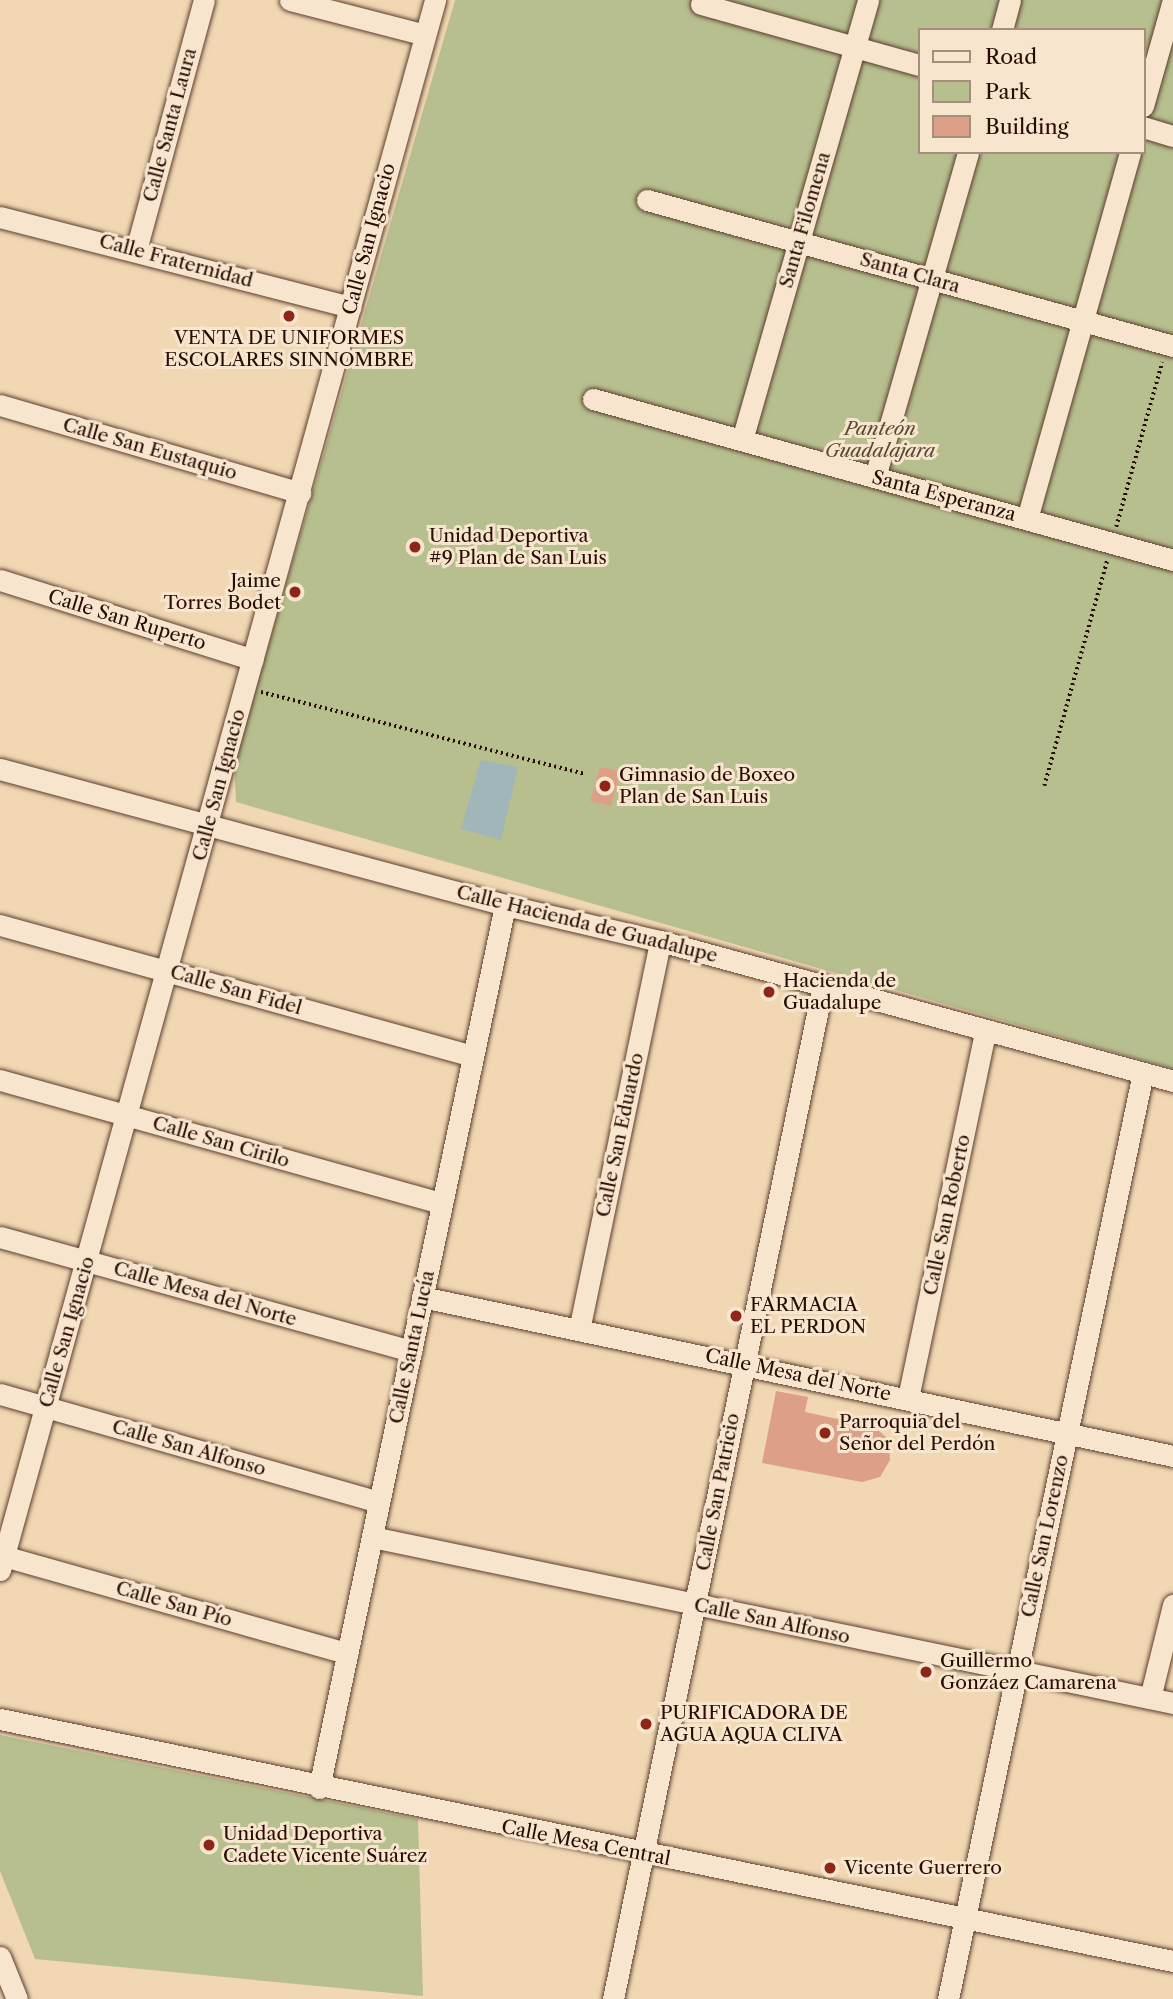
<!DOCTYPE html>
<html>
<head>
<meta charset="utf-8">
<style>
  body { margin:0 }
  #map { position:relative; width:1173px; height:1999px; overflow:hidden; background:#f2d7b3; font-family:"Libre Caslon Text",serif }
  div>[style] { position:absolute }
  .green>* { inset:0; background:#b7bf8f }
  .water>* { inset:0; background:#a1b6b9 }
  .building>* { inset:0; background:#de9f87 }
  .path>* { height:3.5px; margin-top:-1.75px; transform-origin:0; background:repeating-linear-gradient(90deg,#2a0c02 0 2px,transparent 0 5.5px) }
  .roads { filter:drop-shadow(0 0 2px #5c3f2e) drop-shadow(0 0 2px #5c3f2e) }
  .minor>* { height:21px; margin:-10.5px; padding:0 10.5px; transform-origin:10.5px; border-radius:10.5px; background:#f7e5ce }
  .dots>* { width:19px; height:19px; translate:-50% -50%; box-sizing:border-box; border:4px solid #f7e5ce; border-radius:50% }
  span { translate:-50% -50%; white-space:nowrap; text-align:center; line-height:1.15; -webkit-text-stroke:6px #f7e5ce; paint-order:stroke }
  .street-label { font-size:19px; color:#2a0c02 }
  .poi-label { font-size:19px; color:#2a0c02 }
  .left { translate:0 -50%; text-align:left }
  .right { translate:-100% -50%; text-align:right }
  .park-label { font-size:19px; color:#5b4b33; font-style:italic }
  .legend { position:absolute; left:918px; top:28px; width:228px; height:126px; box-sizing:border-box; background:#f7e5ce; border:2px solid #a58e7c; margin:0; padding:9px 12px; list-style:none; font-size:21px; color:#2a0c02 }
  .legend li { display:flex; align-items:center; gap:14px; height:35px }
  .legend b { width:35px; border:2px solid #a58e7c }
</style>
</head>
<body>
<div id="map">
  <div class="green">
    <div style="clip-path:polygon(evenodd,455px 0,1173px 0,1173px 1069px,236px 802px,234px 764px,455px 0,919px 30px,1143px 30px,1143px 152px,919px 152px,919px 30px)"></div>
    <div style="clip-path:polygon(0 1735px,418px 1819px,423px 1996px,35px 1959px,0 1871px)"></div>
  </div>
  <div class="water">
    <div style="clip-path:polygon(481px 760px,518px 767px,501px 840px,461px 829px)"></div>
  </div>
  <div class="building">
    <div style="clip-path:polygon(600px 767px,620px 771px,611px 806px,590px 801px)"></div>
    <div style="clip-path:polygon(776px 1391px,808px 1397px,805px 1412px,875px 1427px,889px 1440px,890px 1460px,880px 1477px,862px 1482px,762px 1463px)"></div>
  </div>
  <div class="path">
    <div style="left:1116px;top:527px;width:171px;rotate:-74.4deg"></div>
    <div style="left:261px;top:692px;width:333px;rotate:14.2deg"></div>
    <div style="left:1044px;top:786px;width:234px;rotate:-74.4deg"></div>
  </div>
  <div class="roads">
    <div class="minor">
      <div style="left:290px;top:0;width:139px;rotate:14.5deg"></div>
      <div style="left:701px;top:4px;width:226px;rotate:15.6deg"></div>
      <div style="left:1002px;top:30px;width:31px;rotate:-75deg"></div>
      <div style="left:1143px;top:106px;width:110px;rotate:-74.2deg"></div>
      <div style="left:1143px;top:127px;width:31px;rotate:17deg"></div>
      <div style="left:647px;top:200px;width:546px;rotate:15.51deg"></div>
      <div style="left:0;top:217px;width:362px;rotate:14.4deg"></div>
      <div style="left:136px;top:250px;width:259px;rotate:-74.8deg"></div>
      <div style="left:593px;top:399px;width:602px;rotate:15.51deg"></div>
      <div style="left:0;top:405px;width:313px;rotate:16.3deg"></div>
      <div style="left:742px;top:440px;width:458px;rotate:-74deg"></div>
      <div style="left:875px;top:477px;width:338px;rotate:-74deg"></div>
      <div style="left:1027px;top:519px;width:381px;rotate:-74.3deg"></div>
      <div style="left:0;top:580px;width:265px;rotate:17.5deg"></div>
      <div style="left:0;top:769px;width:523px;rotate:15.07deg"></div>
      <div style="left:505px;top:905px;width:159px;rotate:13.1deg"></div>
      <div style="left:660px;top:941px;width:532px;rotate:15.26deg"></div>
      <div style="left:0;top:925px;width:491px;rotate:15.5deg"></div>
      <div style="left:0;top:1080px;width:459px;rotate:15.6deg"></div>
      <div style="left:0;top:1237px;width:427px;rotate:15.5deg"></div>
      <div style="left:422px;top:1297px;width:768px;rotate:11.95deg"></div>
      <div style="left:579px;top:1330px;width:397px;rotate:-78.2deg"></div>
      <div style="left:0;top:1394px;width:394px;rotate:15.9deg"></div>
      <div style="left:908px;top:1398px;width:374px;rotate:-78.1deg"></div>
      <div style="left:372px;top:1537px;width:818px;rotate:11.71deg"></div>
      <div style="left:0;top:1555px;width:361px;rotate:15.8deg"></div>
      <div style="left:0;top:1570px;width:1629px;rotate:-74.51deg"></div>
      <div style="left:1150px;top:1698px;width:96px;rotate:-76.1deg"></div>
      <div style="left:0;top:1719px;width:1198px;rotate:11.66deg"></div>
      <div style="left:319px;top:1788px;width:902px;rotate:-78.1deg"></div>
      <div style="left:0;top:1957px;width:45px;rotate:68deg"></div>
      <div style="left:613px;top:1999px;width:1036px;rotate:-78.3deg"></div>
      <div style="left:948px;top:1999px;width:946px;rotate:-78.11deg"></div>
    </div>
  </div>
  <div class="dots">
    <div style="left:289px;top:316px;background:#8f2418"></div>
    <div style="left:415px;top:547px;background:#8f2418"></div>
    <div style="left:295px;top:592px;background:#8f2418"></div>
    <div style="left:605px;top:786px;background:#8f2418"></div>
    <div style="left:769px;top:992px;background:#8f2418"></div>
    <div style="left:736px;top:1316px;background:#8f2418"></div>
    <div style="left:825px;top:1433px;background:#8f2418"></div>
    <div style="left:926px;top:1672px;background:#8f2418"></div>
    <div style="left:646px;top:1724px;background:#8f2418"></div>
    <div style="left:209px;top:1845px;background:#8f2418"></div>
    <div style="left:830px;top:1868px;background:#8f2418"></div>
  </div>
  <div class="street-label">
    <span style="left:170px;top:125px;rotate:-75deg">Calle Santa Laura</span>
    <span style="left:805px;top:220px;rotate:-74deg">Santa Filomena</span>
    <span style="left:369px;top:239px;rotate:-75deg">Calle San Ignacio</span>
    <span style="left:176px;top:261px;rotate:15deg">Calle Fraternidad</span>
    <span style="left:910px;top:273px;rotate:16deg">Santa Clara</span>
    <span style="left:150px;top:449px;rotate:16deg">Calle San Eustaquio</span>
    <span style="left:944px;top:496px;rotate:15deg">Santa Esperanza</span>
    <span style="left:127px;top:620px;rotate:17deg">Calle San Ruperto</span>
    <span style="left:219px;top:785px;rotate:-75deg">Calle San Ignacio</span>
    <span style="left:587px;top:924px;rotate:14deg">Calle Hacienda de Guadalupe</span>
    <span style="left:236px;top:990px;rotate:16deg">Calle San Fidel</span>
    <span style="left:620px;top:1135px;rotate:-78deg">Calle San Eduardo</span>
    <span style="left:221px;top:1142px;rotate:16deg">Calle San Cirilo</span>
    <span style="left:947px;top:1215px;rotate:-78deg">Calle San Roberto</span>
    <span style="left:205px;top:1294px;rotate:16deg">Calle Mesa del Norte</span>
    <span style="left:67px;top:1332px;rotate:-74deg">Calle San Ignacio</span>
    <span style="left:412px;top:1347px;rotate:-78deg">Calle Santa Lucía</span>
    <span style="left:798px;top:1375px;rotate:12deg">Calle Mesa del Norte</span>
    <span style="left:189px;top:1448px;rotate:16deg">Calle San Alfonso</span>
    <span style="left:718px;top:1492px;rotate:-79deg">Calle San Patricio</span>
    <span style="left:1045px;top:1536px;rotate:-78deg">Calle San Lorenzo</span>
    <span style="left:174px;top:1604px;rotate:16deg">Calle San Pío</span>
    <span style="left:772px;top:1621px;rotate:12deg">Calle San Alfonso</span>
    <span style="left:586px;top:1843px;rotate:11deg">Calle Mesa Central</span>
  </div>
  <div class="poi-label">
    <span style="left:289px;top:349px">VENTA DE UNIFORMES<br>ESCOLARES SINNOMBRE</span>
    <span class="left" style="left:429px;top:547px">Unidad Deportiva<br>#9 Plan de San Luis</span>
    <span class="right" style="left:281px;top:592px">Jaime<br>Torres Bodet</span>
    <span class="left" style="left:619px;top:786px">Gimnasio de Boxeo<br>Plan de San Luis</span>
    <span class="left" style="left:783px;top:992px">Hacienda de<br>Guadalupe</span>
    <span class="left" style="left:750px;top:1316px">FARMACIA<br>EL PERDON</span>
    <span class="left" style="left:839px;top:1433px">Parroquia del<br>Señor del Perdón</span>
    <span class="left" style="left:940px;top:1672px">Guillermo<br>Gonzáez Camarena</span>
    <span class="left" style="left:660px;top:1724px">PURIFICADORA DE<br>AGUA AQUA CLIVA</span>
    <span class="left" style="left:223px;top:1845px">Unidad Deportiva<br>Cadete Vicente Suárez</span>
    <span class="left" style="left:844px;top:1868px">Vicente Guerrero</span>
  </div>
  <div class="park-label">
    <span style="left:880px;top:440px">Panteón<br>Guadalajara</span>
  </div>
  <ul class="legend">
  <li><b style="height:9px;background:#f7e5ce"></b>Road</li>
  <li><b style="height:19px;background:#b7bf8f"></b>Park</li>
  <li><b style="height:19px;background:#de9f87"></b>Building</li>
  </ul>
</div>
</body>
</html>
